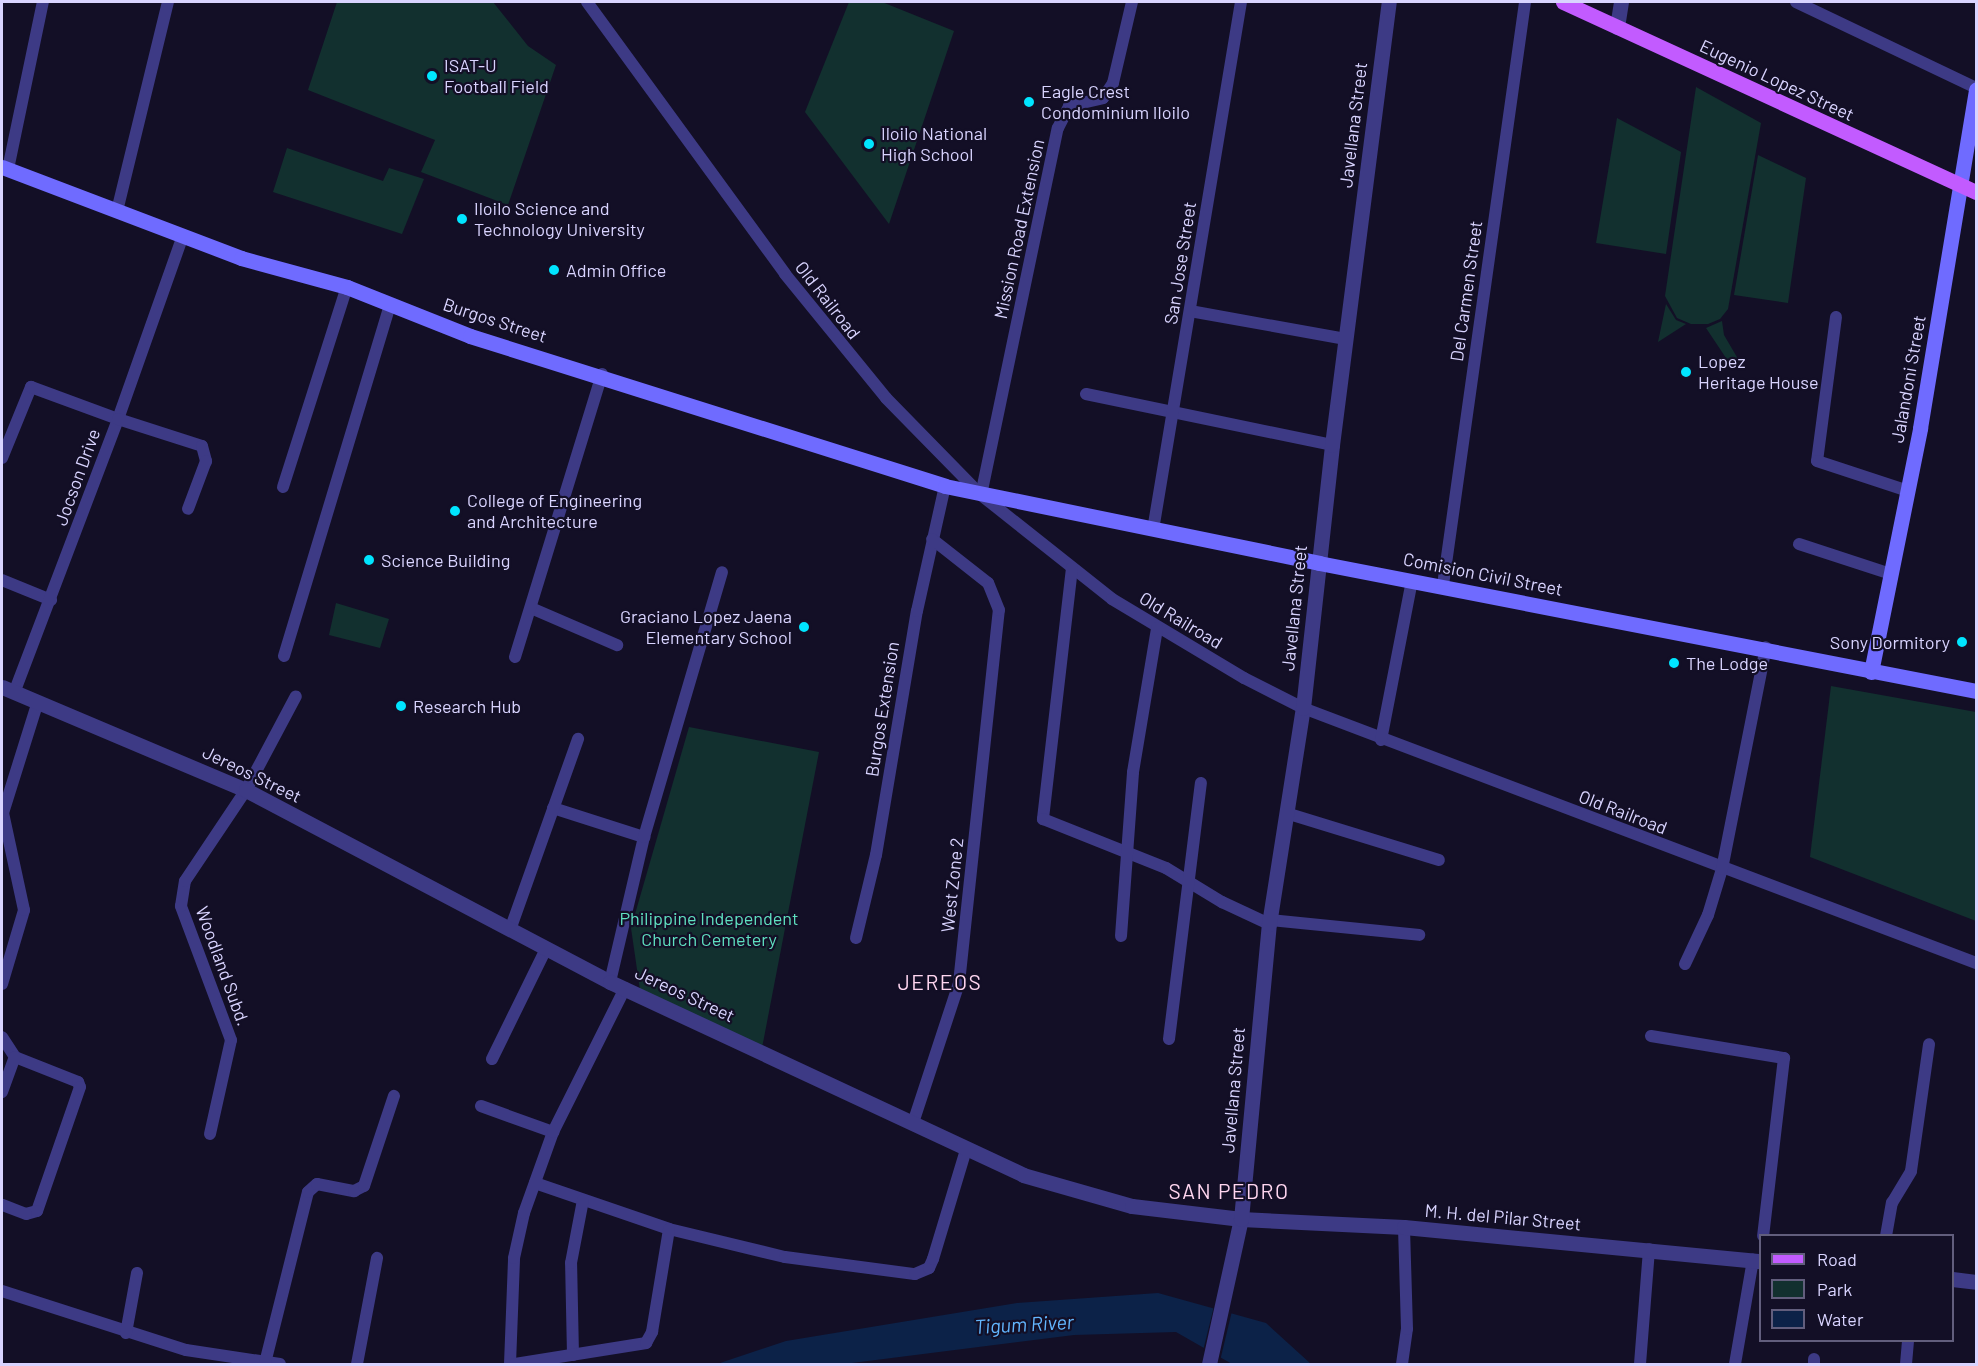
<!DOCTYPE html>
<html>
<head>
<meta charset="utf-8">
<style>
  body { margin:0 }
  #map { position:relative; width:1978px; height:1366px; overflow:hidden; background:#130f26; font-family:Barlow,sans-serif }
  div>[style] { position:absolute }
  .green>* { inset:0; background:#12302f }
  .water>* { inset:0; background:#0c2248 }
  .pier>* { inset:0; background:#130f26 }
  .minor>* { height:12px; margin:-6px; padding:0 6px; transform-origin:6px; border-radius:6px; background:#3d3a85 }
  .tertiary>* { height:15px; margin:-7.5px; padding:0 7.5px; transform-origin:7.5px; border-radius:7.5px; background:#3d3a85 }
  .secondary>* { height:15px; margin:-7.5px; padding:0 7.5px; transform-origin:7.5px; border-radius:7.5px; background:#6f6bff }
  .primary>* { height:15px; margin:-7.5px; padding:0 7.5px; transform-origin:7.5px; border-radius:7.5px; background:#c25bff }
  .dots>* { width:16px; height:16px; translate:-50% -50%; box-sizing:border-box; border:3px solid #130f26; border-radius:50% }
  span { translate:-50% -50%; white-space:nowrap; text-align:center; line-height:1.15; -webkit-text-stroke:4.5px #130f26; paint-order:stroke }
  .poi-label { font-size:18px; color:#d9d4ff }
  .left { translate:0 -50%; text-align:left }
  .right { translate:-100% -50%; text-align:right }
  .street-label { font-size:18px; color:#d9d4ff }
  .park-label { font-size:18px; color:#5fe0c0 }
  .water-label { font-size:20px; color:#62b6ff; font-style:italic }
  .quarter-label { font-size:21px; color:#ffd6f0; letter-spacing:1.5px }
  .frame { position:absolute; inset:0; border:3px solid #d9d4ff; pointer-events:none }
  .legend { position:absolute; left:1759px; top:1234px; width:195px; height:108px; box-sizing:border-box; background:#130f26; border:2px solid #625e7d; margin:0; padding:8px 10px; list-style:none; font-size:18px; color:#d9d4ff }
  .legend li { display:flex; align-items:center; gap:12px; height:30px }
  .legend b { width:30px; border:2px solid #625e7d }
</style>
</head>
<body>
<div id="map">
  <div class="green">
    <div style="clip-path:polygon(337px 2px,493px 2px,528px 46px,556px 65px,508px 205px,421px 172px,435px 140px,308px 90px)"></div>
    <div style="clip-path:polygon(849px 2px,882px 2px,954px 31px,889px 224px,805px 112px)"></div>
    <div style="clip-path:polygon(1696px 87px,1761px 123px,1728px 309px,1720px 319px,1708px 324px,1691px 324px,1677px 318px,1665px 296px)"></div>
    <div style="clip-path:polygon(1617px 118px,1681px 152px,1666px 254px,1596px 243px)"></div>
    <div style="clip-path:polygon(287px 148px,383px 181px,389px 168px,424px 179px,402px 234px,273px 192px)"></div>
    <div style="clip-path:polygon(1758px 155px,1806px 178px,1788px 303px,1734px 295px)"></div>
    <div style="clip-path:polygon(1666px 304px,1676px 320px,1686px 324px,1658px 342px)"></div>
    <div style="clip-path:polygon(1722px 321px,1724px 335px,1741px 364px,1730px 364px,1706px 328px)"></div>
    <div style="clip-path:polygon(336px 603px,389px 619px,380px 648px,329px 635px)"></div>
    <div style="clip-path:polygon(1831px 686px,1976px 712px,1976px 921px,1810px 857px)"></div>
    <div style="clip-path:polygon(689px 727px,819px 752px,762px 1048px,641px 997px,631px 928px)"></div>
  </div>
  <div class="water">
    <div style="clip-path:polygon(1158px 1293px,1266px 1323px,1311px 1364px,1232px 1364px,1176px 1332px,1074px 1335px,844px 1364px,717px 1364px,786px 1341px,1017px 1303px)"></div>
  </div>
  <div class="pier">
    <div style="clip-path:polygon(1214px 1306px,1232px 1311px,1220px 1361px,1203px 1351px)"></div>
  </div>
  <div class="minor">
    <div style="left:587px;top:2px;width:336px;rotate:53.9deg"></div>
    <div style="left:785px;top:274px;width:160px;rotate:50.8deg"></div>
    <div style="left:886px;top:398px;width:136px;rotate:45.6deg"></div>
    <div style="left:981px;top:495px;width:167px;rotate:38.4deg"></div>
    <div style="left:1112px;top:599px;width:154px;rotate:30.9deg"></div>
    <div style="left:1244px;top:678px;width:66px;rotate:27deg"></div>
    <div style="left:1303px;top:708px;width:720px;rotate:20.75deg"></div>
    <div style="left:1796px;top:2px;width:199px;rotate:25.5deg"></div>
    <div style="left:8px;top:169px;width:171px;rotate:-78.2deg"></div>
    <div style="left:117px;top:211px;width:215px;rotate:-76.3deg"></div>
    <div style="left:1190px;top:311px;width:158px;rotate:10.2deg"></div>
    <div style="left:1836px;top:317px;width:145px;rotate:97.5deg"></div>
    <div style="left:1817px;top:461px;width:96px;rotate:18.2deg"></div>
    <div style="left:1086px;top:394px;width:251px;rotate:11.7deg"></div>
    <div style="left:2px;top:458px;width:77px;rotate:-67.8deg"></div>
    <div style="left:31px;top:387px;width:93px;rotate:20.2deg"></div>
    <div style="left:118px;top:419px;width:195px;rotate:-70.5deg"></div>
    <div style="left:283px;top:487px;width:210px;rotate:-72.3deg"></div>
    <div style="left:981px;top:495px;width:375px;rotate:-78.2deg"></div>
    <div style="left:1058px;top:128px;width:25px;rotate:-63deg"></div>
    <div style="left:1069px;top:106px;width:35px;rotate:-13deg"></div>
    <div style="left:1103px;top:98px;width:18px;rotate:-56deg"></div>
    <div style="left:1113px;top:83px;width:83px;rotate:-76.8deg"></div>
    <div style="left:1153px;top:530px;width:535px;rotate:-80.54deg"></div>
    <div style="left:1799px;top:544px;width:97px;rotate:18.1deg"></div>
    <div style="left:1072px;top:568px;width:253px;rotate:96.6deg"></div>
    <div style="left:1043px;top:819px;width:132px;rotate:21.7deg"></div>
    <div style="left:1166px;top:868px;width:66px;rotate:31.3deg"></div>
    <div style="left:1222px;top:902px;width:52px;rotate:25.1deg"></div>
    <div style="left:2px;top:580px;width:53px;rotate:22.2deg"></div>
    <div style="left:1443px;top:585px;width:589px;rotate:-81.99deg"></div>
    <div style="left:531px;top:608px;width:94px;rotate:23.3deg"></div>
    <div style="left:284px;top:656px;width:368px;rotate:-73.2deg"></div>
    <div style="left:515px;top:657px;width:296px;rotate:-72.9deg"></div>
    <div style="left:14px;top:693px;width:293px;rotate:-69.2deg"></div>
    <div style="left:118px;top:419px;width:88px;rotate:17.8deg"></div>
    <div style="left:202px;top:446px;width:16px;rotate:75deg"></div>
    <div style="left:206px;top:461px;width:51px;rotate:110.6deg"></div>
    <div style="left:1381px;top:740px;width:162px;rotate:-79deg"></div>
    <div style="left:553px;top:808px;width:96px;rotate:17.7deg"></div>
    <div style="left:1286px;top:813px;width:160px;rotate:17.1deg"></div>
    <div style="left:1270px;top:920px;width:150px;rotate:5.7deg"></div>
    <div style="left:510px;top:930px;width:203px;rotate:-70.4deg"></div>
    <div style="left:1121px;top:936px;width:164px;rotate:-85.8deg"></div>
    <div style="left:1133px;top:772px;width:146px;rotate:-80.5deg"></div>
    <div style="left:856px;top:938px;width:85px;rotate:-76.5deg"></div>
    <div style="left:876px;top:855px;width:247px;rotate:-80.5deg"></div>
    <div style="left:917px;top:611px;width:128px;rotate:-77.4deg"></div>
    <div style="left:1685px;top:964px;width:54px;rotate:-64.9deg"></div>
    <div style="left:1708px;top:915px;width:48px;rotate:-73.1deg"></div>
    <div style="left:1722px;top:869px;width:226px;rotate:-78.8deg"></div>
    <div style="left:610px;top:982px;width:149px;rotate:-76.8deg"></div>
    <div style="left:644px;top:837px;width:276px;rotate:-73.6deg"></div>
    <div style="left:2px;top:984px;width:77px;rotate:-73.4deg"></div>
    <div style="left:24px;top:910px;width:99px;rotate:-102.2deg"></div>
    <div style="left:3px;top:813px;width:117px;rotate:-72.6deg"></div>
    <div style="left:1651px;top:1036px;width:135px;rotate:9.4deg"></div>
    <div style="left:1784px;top:1058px;width:179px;rotate:96.7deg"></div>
    <div style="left:2px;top:1037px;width:24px;rotate:57deg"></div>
    <div style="left:15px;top:1057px;width:68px;rotate:21.6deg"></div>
    <div style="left:78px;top:1082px;width:5px;rotate:68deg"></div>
    <div style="left:80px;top:1087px;width:131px;rotate:109.1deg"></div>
    <div style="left:37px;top:1211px;width:11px;rotate:165deg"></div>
    <div style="left:26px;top:1214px;width:26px;rotate:-159deg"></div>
    <div style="left:1169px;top:1039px;width:258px;rotate:-82.9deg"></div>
    <div style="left:492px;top:1059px;width:123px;rotate:-63.9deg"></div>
    <div style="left:2px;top:1092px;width:37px;rotate:-70deg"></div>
    <div style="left:481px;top:1106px;width:77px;rotate:19.9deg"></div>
    <div style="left:913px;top:1123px;width:147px;rotate:-71.8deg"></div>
    <div style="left:959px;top:983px;width:375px;rotate:-83.9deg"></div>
    <div style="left:999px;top:610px;width:29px;rotate:-112deg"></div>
    <div style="left:988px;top:583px;width:71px;rotate:-141.8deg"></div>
    <div style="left:210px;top:1134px;width:96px;rotate:-77.4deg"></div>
    <div style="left:231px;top:1040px;width:143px;rotate:-110.5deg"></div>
    <div style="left:181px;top:906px;width:25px;rotate:-81deg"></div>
    <div style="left:185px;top:881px;width:110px;rotate:-56.2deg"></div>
    <div style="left:246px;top:790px;width:106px;rotate:-62deg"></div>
    <div style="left:535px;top:1183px;width:142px;rotate:18.9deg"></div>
    <div style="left:669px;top:1229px;width:119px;rotate:13.6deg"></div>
    <div style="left:785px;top:1257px;width:131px;rotate:7.5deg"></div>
    <div style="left:915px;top:1274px;width:15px;rotate:-23deg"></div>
    <div style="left:929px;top:1268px;width:10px;rotate:-66deg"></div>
    <div style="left:933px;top:1259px;width:114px;rotate:-73.2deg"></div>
    <div style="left:1886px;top:1236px;width:34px;rotate:-80deg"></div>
    <div style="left:1892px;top:1203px;width:37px;rotate:-59deg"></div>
    <div style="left:1911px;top:1171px;width:128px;rotate:-81.9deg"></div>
    <div style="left:2px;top:1291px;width:193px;rotate:17.8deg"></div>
    <div style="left:186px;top:1350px;width:95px;rotate:8.5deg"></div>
    <div style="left:126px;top:1333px;width:61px;rotate:-79.6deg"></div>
    <div style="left:573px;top:1355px;width:92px;rotate:-91.2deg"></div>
    <div style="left:571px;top:1263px;width:64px;rotate:-79.2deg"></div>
    <div style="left:265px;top:1363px;width:176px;rotate:-75.9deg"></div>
    <div style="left:308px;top:1192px;width:12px;rotate:-42deg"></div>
    <div style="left:317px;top:1184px;width:38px;rotate:11deg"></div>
    <div style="left:354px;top:1191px;width:11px;rotate:-27deg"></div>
    <div style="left:364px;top:1186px;width:95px;rotate:-71.6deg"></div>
    <div style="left:357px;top:1364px;width:108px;rotate:-79.3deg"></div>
    <div style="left:510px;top:1364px;width:106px;rotate:-87.8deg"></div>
    <div style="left:514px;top:1258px;width:46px;rotate:-77.5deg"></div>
    <div style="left:524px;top:1213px;width:86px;rotate:-70.3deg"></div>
    <div style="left:553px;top:1132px;width:161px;rotate:-63.4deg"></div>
    <div style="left:515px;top:1364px;width:133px;rotate:-9.1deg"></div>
    <div style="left:646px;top:1343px;width:13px;rotate:-61deg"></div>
    <div style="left:652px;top:1332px;width:104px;rotate:-80.6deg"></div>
    <div style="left:1402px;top:1364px;width:35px;rotate:-82deg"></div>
    <div style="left:1407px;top:1329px;width:102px;rotate:-91.7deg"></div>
    <div style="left:1640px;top:1364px;width:115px;rotate:-85.5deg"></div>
    <div style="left:1735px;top:1364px;width:106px;rotate:-80.2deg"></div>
    <div style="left:1814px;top:1364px;width:5px;rotate:-90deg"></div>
    <div style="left:1906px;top:1364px;width:24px;rotate:-85deg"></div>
  </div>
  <div class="tertiary">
    <div style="left:1617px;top:27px;width:25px;rotate:-81deg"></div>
    <div style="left:2px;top:687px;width:265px;rotate:22.9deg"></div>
    <div style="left:246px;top:790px;width:412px;rotate:27.8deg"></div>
    <div style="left:610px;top:982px;width:456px;rotate:25deg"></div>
    <div style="left:1023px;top:1175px;width:113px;rotate:15.9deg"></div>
    <div style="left:1132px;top:1206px;width:110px;rotate:6.8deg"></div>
    <div style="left:1241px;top:1219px;width:163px;rotate:2.8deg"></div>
    <div style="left:1404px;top:1227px;width:358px;rotate:5.5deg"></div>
    <div style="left:1952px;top:1279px;width:24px;rotate:7deg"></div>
    <div style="left:1209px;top:1364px;width:148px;rotate:-77.6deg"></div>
    <div style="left:1241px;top:1219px;width:296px;rotate:-84.6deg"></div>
    <div style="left:1269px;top:924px;width:219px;rotate:-81.1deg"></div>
    <div style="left:1303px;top:708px;width:265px;rotate:-83.7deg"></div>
    <div style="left:1332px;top:445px;width:447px;rotate:-82.7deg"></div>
  </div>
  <div class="secondary">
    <div style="left:2px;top:167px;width:256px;rotate:20.8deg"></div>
    <div style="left:241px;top:258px;width:110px;rotate:15.3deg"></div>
    <div style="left:347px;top:287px;width:132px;rotate:21.7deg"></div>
    <div style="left:470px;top:336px;width:498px;rotate:17.5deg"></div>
    <div style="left:945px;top:486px;width:382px;rotate:11.6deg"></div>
    <div style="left:1319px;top:563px;width:669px;rotate:11.02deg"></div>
    <div style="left:1871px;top:672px;width:249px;rotate:-78.6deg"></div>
    <div style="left:1920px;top:428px;width:343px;rotate:-80.6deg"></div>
  </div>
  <div class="primary">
    <div style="left:1563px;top:2px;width:455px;rotate:24.7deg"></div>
  </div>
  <div class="dots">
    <div style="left:432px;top:76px;background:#00e5ff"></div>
    <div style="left:1029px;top:102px;background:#00e5ff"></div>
    <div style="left:869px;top:144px;background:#00e5ff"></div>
    <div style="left:462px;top:219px;background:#00e5ff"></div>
    <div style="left:554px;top:270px;background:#00e5ff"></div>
    <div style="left:1686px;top:372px;background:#00e5ff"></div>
    <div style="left:455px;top:511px;background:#00e5ff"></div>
    <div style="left:369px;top:560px;background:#00e5ff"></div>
    <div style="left:804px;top:627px;background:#00e5ff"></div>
    <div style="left:1962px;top:642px;background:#00e5ff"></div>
    <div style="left:1674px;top:663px;background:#00e5ff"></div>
    <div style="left:401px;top:706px;background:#00e5ff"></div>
  </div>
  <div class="poi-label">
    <span class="left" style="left:444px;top:76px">ISAT-U<br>Football Field</span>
    <span class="left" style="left:1041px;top:102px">Eagle Crest<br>Condominium Iloilo</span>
    <span class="left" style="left:881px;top:144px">Iloilo National<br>High School</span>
    <span class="left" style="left:474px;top:219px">Iloilo Science and<br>Technology University</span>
    <span class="left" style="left:566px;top:270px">Admin Office</span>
    <span class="left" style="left:1698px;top:372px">Lopez<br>Heritage House</span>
    <span class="left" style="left:467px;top:511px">College of Engineering<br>and Architecture</span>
    <span class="left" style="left:381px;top:560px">Science Building</span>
    <span class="right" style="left:792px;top:627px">Graciano Lopez Jaena<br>Elementary School</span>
    <span class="right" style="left:1950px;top:642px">Sony Dormitory</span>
    <span class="left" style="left:1686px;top:663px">The Lodge</span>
    <span class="left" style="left:413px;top:706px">Research Hub</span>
  </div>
  <div class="street-label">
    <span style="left:1777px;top:80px;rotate:25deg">Eugenio Lopez Street</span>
    <span style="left:1353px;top:125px;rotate:-83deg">Javellana Street</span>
    <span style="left:1019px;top:229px;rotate:-78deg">Mission Road Extension</span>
    <span style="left:1180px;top:263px;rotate:-81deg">San Jose Street</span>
    <span style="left:1466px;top:291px;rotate:-82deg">Del Carmen Street</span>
    <span style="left:828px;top:300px;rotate:52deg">Old Railroad</span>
    <span style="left:495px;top:320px;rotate:18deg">Burgos Street</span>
    <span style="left:1908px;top:379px;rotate:-80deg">Jalandoni Street</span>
    <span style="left:77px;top:477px;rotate:-70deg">Jocson Drive</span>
    <span style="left:1483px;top:574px;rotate:11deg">Comision Civil Street</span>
    <span style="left:1294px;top:608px;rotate:-84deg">Javellana Street</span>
    <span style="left:1181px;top:620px;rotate:31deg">Old Railroad</span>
    <span style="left:882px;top:709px;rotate:-81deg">Burgos Extension</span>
    <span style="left:252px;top:774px;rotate:26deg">Jereos Street</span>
    <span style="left:1623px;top:812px;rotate:21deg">Old Railroad</span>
    <span style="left:952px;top:885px;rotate:-84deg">West Zone 2</span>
    <span style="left:223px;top:966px;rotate:70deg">Woodland Subd.</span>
    <span style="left:685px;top:994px;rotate:25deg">Jereos Street</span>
    <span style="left:1233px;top:1090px;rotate:-85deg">Javellana Street</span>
    <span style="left:1503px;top:1217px;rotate:5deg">M. H. del Pilar Street</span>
  </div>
  <div class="park-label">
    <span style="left:709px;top:929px">Philippine Independent<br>Church Cemetery</span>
  </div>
  <div class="water-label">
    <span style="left:1024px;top:1324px;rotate:-3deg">Tigum River</span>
  </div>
  <div class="quarter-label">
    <span style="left:940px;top:982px">JEREOS</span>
    <span style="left:1229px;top:1191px">SAN PEDRO</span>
  </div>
  <div class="frame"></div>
  <ul class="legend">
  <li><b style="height:8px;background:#c25bff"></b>Road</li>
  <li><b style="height:16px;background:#12302f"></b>Park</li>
  <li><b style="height:16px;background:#0c2248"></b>Water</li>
  </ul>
</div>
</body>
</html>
